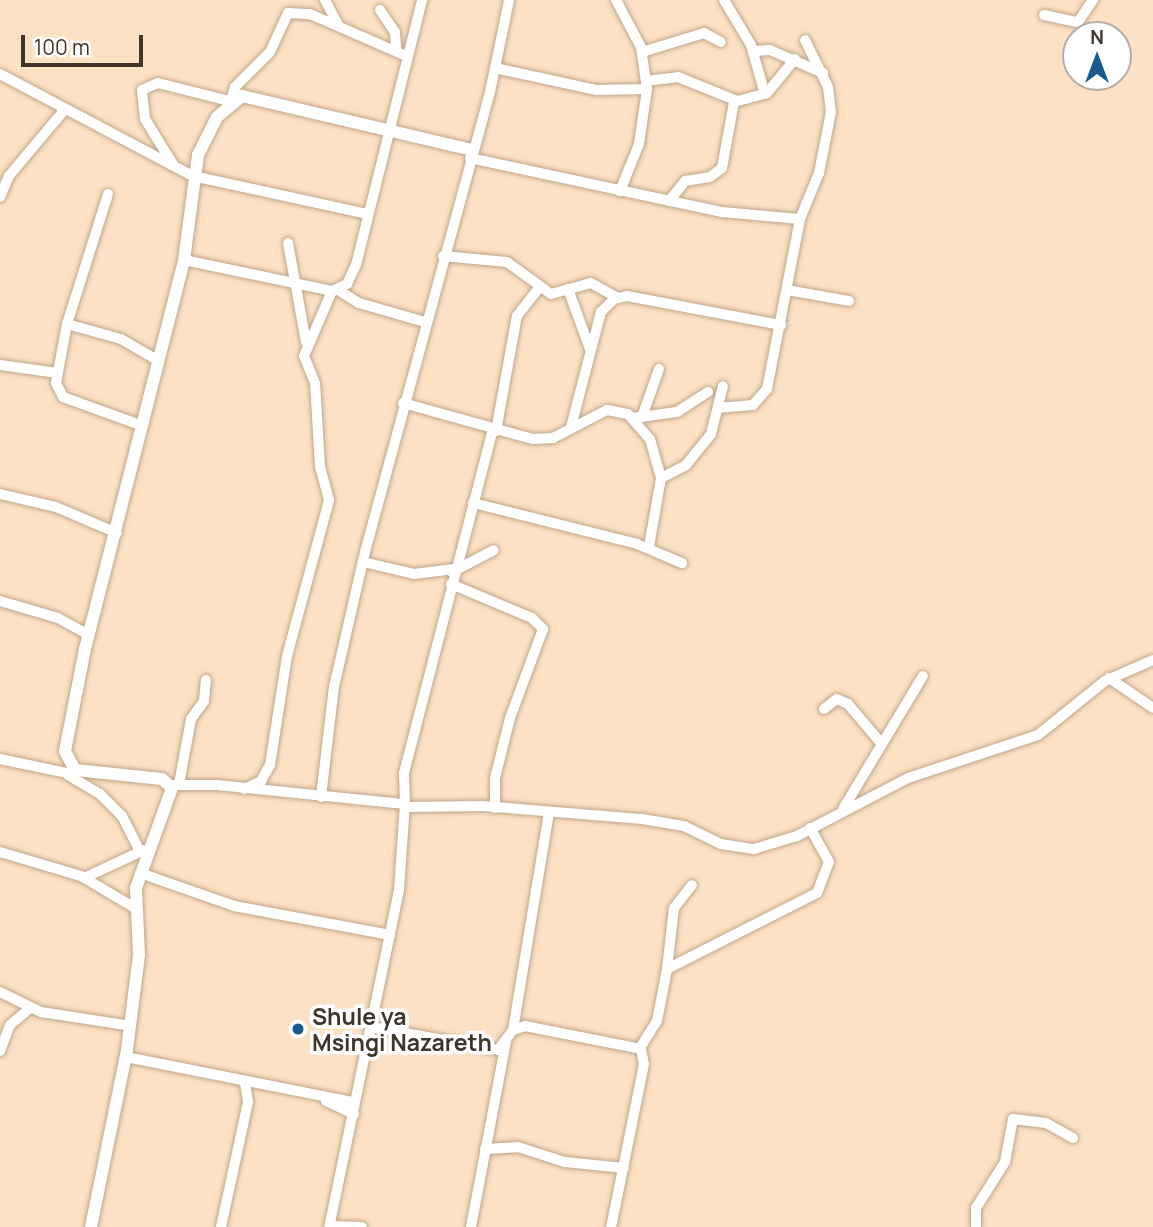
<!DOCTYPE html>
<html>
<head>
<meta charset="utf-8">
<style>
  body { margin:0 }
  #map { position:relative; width:1153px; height:1227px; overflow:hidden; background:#fde1c4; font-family:Manrope,sans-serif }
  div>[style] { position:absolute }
  .roads { filter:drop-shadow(0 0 2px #c0a68a) drop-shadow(0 0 2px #c0a68a) }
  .minor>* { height:10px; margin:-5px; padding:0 5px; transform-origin:5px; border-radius:5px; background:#fff }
  .tertiary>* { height:12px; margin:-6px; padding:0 6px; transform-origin:6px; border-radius:6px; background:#fff }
  .dots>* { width:19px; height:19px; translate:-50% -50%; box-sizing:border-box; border:4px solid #fff; border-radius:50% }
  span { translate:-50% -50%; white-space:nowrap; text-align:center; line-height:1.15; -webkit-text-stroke:7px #fff; paint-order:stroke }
  .poi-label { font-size:23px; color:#40352a; font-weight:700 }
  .left { translate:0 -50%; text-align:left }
  .north { position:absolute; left:1062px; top:21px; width:70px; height:70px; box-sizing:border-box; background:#fff; border:2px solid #b3aeaa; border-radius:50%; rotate:0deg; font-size:19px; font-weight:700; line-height:28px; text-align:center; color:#40352a }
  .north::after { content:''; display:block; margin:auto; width:24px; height:32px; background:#18598e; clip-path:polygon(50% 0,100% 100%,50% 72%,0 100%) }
  .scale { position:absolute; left:21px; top:35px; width:122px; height:32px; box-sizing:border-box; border:4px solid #40352a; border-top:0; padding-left:9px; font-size:21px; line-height:24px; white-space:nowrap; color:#40352a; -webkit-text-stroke:5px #fff; paint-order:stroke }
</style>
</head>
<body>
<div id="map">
  <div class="roads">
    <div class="minor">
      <div style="left:325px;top:0;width:30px;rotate:62deg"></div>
      <div style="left:616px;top:0;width:53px;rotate:62deg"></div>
      <div style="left:641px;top:47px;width:42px;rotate:81.9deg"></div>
      <div style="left:647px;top:89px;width:56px;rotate:98.3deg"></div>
      <div style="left:639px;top:144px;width:51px;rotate:112deg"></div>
      <div style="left:724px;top:0;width:52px;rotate:59deg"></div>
      <div style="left:751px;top:45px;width:51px;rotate:74.1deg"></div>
      <div style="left:380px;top:10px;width:27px;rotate:56deg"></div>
      <div style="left:395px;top:32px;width:16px;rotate:86deg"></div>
      <div style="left:1044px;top:15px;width:35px;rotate:12deg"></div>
      <div style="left:1078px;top:22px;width:27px;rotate:-56deg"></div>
      <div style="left:753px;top:51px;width:17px;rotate:-3deg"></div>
      <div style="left:770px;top:50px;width:58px;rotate:23.5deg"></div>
      <div style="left:642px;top:52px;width:65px;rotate:-17deg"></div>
      <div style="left:704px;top:33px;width:19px;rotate:28deg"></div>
      <div style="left:495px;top:68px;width:103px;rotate:12.3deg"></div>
      <div style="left:596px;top:90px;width:51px;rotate:-1.1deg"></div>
      <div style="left:0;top:74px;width:218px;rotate:27.9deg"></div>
      <div style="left:193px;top:176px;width:179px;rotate:12.3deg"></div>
      <div style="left:646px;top:81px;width:32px;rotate:-7deg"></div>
      <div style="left:678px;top:77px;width:61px;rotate:22deg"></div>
      <div style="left:231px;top:100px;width:14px;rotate:-73deg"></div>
      <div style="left:235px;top:87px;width:49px;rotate:-45deg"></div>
      <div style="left:270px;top:52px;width:43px;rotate:-65.2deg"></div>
      <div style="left:288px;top:13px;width:22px;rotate:3deg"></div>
      <div style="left:310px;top:14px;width:105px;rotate:23.6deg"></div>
      <div style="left:470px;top:158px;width:258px;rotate:12.1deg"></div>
      <div style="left:722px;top:212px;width:78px;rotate:5.1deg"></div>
      <div style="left:800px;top:219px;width:50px;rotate:-67.6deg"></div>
      <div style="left:819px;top:173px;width:62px;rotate:-78.9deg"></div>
      <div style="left:831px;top:112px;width:25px;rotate:-97deg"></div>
      <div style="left:828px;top:87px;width:52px;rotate:-116.1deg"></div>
      <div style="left:174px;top:166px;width:55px;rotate:-121.7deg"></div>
      <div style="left:145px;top:119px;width:29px;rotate:-96deg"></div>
      <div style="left:142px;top:90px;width:17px;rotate:-24deg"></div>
      <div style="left:158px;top:83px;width:73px;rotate:14.2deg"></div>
      <div style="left:108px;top:194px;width:136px;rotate:107.5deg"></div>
      <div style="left:67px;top:324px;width:60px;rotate:100.6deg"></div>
      <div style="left:56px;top:383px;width:16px;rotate:63deg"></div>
      <div style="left:63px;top:397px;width:85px;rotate:19.9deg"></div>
      <div style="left:0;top:197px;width:23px;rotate:-67deg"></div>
      <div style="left:9px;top:176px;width:87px;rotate:-50.1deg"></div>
      <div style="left:669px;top:201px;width:26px;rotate:-51deg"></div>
      <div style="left:685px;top:181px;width:25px;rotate:-9deg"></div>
      <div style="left:710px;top:177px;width:15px;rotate:-37deg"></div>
      <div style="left:722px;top:168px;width:67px;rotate:-79.7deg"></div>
      <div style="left:734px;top:102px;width:34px;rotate:-15deg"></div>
      <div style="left:767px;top:93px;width:44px;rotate:-50.5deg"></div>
      <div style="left:288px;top:243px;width:101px;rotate:79.7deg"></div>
      <div style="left:443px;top:256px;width:64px;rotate:5.4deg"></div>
      <div style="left:507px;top:262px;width:54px;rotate:36deg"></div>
      <div style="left:551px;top:294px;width:41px;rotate:-15.4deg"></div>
      <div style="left:591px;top:283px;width:31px;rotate:29deg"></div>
      <div style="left:184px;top:260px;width:151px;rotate:11.8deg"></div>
      <div style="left:332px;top:291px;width:17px;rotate:-25deg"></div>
      <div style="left:347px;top:284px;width:21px;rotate:-65deg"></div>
      <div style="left:356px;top:265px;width:273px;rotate:-76deg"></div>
      <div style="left:568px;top:289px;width:64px;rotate:69.9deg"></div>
      <div style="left:338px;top:290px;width:25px;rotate:32deg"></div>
      <div style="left:359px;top:303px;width:69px;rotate:16.1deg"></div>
      <div style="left:787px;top:290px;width:63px;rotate:10.1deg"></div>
      <div style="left:67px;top:324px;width:56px;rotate:15.5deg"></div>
      <div style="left:121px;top:339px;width:42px;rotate:30.3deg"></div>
      <div style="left:0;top:365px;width:58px;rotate:8deg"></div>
      <div style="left:403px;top:403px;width:135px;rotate:15.5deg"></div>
      <div style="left:533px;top:439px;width:20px;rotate:-3deg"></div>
      <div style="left:553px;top:438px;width:61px;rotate:-27.4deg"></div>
      <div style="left:607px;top:410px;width:21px;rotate:11deg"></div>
      <div style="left:628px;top:414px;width:33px;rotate:49deg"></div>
      <div style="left:650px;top:439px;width:41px;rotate:74.2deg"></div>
      <div style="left:661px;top:478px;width:70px;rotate:99.9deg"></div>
      <div style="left:718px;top:408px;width:35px;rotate:-5deg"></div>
      <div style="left:753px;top:405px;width:21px;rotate:-49deg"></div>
      <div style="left:767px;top:389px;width:173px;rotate:-79deg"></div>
      <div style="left:642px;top:417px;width:51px;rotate:-70.5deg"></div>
      <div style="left:633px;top:418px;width:44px;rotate:-7.8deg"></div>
      <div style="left:677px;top:412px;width:37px;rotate:-33deg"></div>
      <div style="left:571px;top:427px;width:119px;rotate:-75.4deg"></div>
      <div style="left:601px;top:312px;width:18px;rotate:-45deg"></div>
      <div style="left:614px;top:299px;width:13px;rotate:-13deg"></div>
      <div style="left:627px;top:296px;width:157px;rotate:10.7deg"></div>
      <div style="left:496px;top:431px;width:117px;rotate:-79.7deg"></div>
      <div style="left:517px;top:316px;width:37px;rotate:-52deg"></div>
      <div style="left:661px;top:478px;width:28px;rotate:-27deg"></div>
      <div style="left:686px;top:465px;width:40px;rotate:-51deg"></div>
      <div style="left:711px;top:434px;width:49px;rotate:-76deg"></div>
      <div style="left:0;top:494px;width:57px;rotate:13.1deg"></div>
      <div style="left:56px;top:507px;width:66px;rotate:23.1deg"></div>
      <div style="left:473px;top:503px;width:169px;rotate:14deg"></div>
      <div style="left:637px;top:544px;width:49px;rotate:22.9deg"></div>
      <div style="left:363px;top:562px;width:52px;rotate:13.2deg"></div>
      <div style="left:414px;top:574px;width:40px;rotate:-7.1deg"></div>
      <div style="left:452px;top:572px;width:47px;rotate:-27.6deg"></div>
      <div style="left:451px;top:584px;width:88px;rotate:22.8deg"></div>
      <div style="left:532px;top:618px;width:16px;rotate:45deg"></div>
      <div style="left:543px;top:629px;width:95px;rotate:110.3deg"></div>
      <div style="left:510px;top:718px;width:62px;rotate:104deg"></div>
      <div style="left:495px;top:778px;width:30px;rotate:90deg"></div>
      <div style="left:0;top:601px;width:60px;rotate:16.3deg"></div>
      <div style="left:58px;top:618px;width:35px;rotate:29deg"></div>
      <div style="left:1109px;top:678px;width:53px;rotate:34.3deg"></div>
      <div style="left:824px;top:709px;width:16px;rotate:-38deg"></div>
      <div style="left:837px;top:699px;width:12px;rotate:24deg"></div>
      <div style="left:848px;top:704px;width:51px;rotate:49.8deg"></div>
      <div style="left:0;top:759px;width:74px;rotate:11.8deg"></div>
      <div style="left:68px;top:775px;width:37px;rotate:31deg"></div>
      <div style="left:100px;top:794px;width:31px;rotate:45deg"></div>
      <div style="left:122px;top:816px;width:39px;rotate:63deg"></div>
      <div style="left:179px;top:784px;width:66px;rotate:-79.5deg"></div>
      <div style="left:191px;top:719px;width:22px;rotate:-54deg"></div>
      <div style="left:204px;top:701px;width:21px;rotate:-85deg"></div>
      <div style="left:170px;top:785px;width:47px"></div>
      <div style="left:217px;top:785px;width:189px;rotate:5.8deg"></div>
      <div style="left:405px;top:804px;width:86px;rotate:94deg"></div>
      <div style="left:399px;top:890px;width:344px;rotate:101.7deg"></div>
      <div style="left:244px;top:789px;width:19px;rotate:-25deg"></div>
      <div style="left:261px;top:781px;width:18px;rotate:-61deg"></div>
      <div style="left:270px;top:765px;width:110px;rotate:-81.1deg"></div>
      <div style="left:287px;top:656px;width:162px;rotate:-74.9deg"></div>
      <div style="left:329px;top:500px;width:35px;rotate:-105deg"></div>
      <div style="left:320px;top:466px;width:83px;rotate:-93.4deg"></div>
      <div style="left:315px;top:383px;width:29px;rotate:-112deg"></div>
      <div style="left:304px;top:356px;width:71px;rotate:-66.7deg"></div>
      <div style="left:321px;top:797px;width:111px;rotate:-83.3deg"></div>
      <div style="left:334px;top:687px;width:139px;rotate:-77.1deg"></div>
      <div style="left:365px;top:552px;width:477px;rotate:-74.8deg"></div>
      <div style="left:490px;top:92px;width:94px;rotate:-78.3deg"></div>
      <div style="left:405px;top:804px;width:31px;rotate:-92deg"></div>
      <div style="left:404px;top:773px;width:355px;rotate:-75.5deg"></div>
      <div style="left:406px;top:807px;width:77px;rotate:-0.7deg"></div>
      <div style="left:483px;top:806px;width:160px;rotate:4.7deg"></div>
      <div style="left:642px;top:819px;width:43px;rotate:9.5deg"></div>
      <div style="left:684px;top:826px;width:41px;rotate:25.9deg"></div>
      <div style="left:721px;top:844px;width:33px;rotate:9deg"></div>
      <div style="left:754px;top:849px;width:45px;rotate:-16.8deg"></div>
      <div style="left:797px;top:836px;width:125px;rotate:-27.6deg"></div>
      <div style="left:908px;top:778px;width:137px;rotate:-18.3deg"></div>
      <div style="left:1038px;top:735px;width:86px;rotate:-38.9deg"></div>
      <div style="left:1105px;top:681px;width:52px;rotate:-23.6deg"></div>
      <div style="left:843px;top:809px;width:155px;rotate:-59deg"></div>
      <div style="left:0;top:852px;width:84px;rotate:16.5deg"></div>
      <div style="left:81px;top:876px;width:63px;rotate:30.7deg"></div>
      <div style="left:140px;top:873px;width:100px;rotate:19.3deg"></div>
      <div style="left:234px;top:906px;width:159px;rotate:10.5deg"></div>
      <div style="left:84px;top:878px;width:66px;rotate:-25deg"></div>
      <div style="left:667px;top:969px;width:61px;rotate:-83.5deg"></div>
      <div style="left:674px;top:908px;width:29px;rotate:-52deg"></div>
      <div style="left:0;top:992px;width:46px;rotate:26deg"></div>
      <div style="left:41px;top:1012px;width:91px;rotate:8.8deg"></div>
      <div style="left:372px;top:1027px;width:128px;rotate:10.3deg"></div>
      <div style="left:498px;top:1050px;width:25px;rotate:-53deg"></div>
      <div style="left:513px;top:1030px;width:13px;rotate:-18deg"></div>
      <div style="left:525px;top:1026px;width:118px;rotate:11.2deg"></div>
      <div style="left:641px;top:1049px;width:15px;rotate:79deg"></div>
      <div style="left:644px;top:1064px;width:166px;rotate:101.4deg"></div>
      <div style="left:513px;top:1030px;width:220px;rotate:-80.6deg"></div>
      <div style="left:640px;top:1048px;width:32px;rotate:-58deg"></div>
      <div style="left:657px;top:1021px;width:53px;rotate:-79.1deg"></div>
      <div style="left:667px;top:969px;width:168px;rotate:-26.9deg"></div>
      <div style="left:817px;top:893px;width:33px;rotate:-69deg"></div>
      <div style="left:829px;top:862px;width:39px;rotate:-119deg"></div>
      <div style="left:0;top:1051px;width:28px;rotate:-69deg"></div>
      <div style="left:10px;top:1025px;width:26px;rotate:-40deg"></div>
      <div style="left:126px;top:1057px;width:232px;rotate:11.2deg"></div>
      <div style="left:326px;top:1101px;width:31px;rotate:25deg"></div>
      <div style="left:485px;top:1149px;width:33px;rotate:-3deg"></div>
      <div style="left:518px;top:1147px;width:49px;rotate:17.7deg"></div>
      <div style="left:565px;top:1162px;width:59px;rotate:5.8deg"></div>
      <div style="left:330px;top:1226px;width:32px;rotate:2deg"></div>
      <div style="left:221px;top:1227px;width:128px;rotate:-77.8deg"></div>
      <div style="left:248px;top:1102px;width:19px;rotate:-99deg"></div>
      <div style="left:471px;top:1227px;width:188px;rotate:-79.3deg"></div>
      <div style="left:976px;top:1227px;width:19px;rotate:-90deg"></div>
      <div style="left:976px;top:1208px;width:54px;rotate:-57.8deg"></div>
      <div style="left:1005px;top:1162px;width:44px;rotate:-79.5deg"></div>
      <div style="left:1013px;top:1119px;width:33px;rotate:7deg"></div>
      <div style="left:1046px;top:1123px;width:31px;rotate:29deg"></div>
    </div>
    <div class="tertiary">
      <div style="left:91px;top:1227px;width:181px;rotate:-78.5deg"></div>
      <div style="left:127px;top:1050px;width:96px;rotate:-82.8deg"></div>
      <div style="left:139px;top:955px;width:67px;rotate:-92.6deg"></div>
      <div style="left:136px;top:888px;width:106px;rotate:-70.2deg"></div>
      <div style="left:172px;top:788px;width:13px;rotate:-138deg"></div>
      <div style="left:162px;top:779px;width:87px;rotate:-174.1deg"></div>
      <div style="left:75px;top:770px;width:21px;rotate:-118deg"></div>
      <div style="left:65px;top:751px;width:104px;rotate:-78.9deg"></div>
      <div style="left:85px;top:649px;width:401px;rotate:-75.7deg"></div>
      <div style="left:184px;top:260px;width:106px;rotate:-82.4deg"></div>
      <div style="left:198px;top:155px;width:42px;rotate:-63.4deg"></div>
      <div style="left:217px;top:117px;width:33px;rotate:-40deg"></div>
      <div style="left:242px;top:96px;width:237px;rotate:13.2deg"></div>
    </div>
  </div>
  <div class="dots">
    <div style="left:298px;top:1029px;background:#18598e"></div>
  </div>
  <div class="poi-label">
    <span class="left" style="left:312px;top:1029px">Shule ya<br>Msingi Nazareth</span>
  </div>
  <div class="north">N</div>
  <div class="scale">100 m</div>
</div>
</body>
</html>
